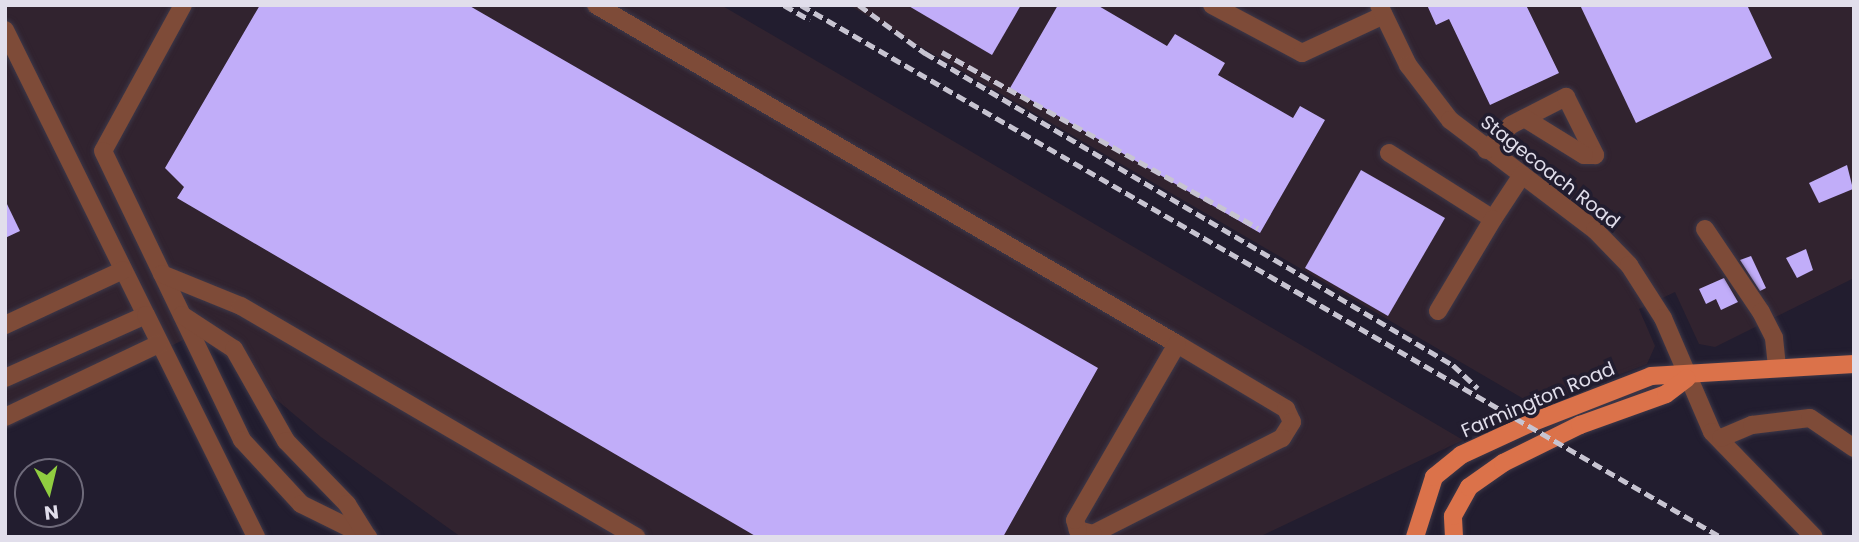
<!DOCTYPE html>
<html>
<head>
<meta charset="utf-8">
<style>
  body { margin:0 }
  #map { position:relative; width:1859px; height:542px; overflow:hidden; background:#221d2f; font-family:Poppins,sans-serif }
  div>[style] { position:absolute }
  .industrial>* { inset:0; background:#31232f }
  .building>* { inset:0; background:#c1adf9 }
  .roads { filter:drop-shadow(0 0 2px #3d3849) drop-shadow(0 0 2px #3d3849) }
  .minor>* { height:18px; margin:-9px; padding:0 9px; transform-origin:9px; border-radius:9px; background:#7e4b38 }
  .major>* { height:18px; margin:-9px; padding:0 9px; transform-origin:9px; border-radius:9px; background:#db724a }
  .rail>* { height:4.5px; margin-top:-2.25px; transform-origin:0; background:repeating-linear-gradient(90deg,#c7c4d1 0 10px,transparent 0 15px) }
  span { translate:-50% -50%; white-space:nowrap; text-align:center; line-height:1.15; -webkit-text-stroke:7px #221d2f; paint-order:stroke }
  .street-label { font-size:19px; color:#e1deeb }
  .frame { position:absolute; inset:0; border:7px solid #e1deeb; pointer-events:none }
  .north { position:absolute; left:14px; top:458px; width:70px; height:70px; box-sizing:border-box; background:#221d2f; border:2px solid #6e6a7a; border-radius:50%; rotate:173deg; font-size:19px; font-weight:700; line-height:28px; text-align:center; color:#e1deeb }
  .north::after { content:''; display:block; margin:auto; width:24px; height:32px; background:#90cd40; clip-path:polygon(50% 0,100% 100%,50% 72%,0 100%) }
</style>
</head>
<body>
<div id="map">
  <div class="industrial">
    <div style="clip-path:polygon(5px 5px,721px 5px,1463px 440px,1259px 537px,461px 537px,321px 437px,197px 333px,5px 429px)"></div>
    <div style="clip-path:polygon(849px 5px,1854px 5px,1854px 278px,1715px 347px,1699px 344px,1675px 292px,1639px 309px,1655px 346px,1647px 364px,1536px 406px)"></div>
  </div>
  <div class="building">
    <div style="clip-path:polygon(260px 5px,468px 5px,1098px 368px,1003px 537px,757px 537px,177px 198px,184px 187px,165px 168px)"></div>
    <div style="clip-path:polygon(907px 5px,1021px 5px,992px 55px)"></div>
    <div style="clip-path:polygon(1058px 5px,1097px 5px,1167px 46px,1175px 34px,1225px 63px,1218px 75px,1293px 118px,1300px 106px,1325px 120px,1260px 233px,1010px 88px)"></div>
    <div style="clip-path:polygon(1427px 5px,1526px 5px,1559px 73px,1490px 105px,1449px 19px,1436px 25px)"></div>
    <div style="clip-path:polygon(1580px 5px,1747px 5px,1772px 58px,1636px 123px)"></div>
    <div style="clip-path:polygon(1847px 165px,1853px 189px,1819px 203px,1809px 183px)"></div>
    <div style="clip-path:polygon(1361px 170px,1445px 218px,1388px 316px,1305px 268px)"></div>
    <div style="clip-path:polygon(5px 200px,20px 231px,5px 238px)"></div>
    <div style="clip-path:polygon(1806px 249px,1813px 270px,1797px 278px,1786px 258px)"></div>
    <div style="clip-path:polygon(1751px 256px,1766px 288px,1760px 291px,1740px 260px)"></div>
    <div style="clip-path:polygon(1724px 278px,1738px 302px,1721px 310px,1716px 299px,1706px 304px,1699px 289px)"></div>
  </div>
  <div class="roads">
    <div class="minor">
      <div style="left:183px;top:5px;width:166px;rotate:118.7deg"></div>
      <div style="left:103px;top:151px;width:321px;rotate:64.3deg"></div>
      <div style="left:242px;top:440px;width:87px;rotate:47.3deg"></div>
      <div style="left:301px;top:504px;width:75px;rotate:26.2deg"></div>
      <div style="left:596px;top:5px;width:673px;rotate:30.26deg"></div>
      <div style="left:1177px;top:344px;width:127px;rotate:30.8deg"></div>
      <div style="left:1286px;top:409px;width:14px;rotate:65deg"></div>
      <div style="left:1292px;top:422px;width:19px;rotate:122deg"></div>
      <div style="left:1282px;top:438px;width:212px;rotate:153.1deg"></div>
      <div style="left:1093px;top:534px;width:16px;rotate:-165deg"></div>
      <div style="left:1078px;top:530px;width:10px;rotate:-107deg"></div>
      <div style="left:1075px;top:520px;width:203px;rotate:-59.9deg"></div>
      <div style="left:1212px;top:5px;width:102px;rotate:28.1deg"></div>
      <div style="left:1302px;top:53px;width:90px;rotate:-24.9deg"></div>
      <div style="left:1379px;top:5px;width:67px;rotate:64.2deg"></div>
      <div style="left:1408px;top:65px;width:69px;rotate:52.6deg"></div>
      <div style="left:1450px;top:120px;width:182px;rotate:37.2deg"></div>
      <div style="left:1595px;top:230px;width:49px;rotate:45.8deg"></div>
      <div style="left:1629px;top:265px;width:63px;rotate:57.3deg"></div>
      <div style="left:1663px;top:318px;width:124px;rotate:66.7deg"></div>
      <div style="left:1712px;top:432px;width:146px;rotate:45.8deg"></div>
      <div style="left:5px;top:30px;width:318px;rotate:63.7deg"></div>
      <div style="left:1486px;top:150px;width:35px;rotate:-45deg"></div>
      <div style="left:1511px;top:125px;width:62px;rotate:-27deg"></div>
      <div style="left:1566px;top:97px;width:65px;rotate:63.4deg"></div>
      <div style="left:1595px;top:155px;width:11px;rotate:180deg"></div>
      <div style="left:1584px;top:155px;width:70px;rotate:-148.3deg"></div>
      <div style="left:1389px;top:153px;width:123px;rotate:32.4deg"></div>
      <div style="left:1493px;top:219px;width:53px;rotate:-56.6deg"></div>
      <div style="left:1705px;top:229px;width:100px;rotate:56deg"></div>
      <div style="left:1761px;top:312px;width:29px;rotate:63deg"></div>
      <div style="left:1774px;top:338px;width:29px;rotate:84deg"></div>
      <div style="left:162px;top:274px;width:85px;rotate:22.1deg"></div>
      <div style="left:241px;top:306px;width:458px;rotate:30.3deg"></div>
      <div style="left:1438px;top:311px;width:107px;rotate:-59.1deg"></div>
      <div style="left:182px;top:315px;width:62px;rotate:33.2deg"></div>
      <div style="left:234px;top:349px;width:106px;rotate:60.5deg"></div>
      <div style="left:286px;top:441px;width:88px;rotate:45.9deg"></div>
      <div style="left:347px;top:504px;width:39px;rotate:58deg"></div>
      <div style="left:5px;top:325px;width:130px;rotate:-25deg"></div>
      <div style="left:5px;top:378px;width:154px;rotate:-24.1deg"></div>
      <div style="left:146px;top:315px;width:248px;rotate:63.6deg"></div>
      <div style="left:5px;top:417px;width:170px;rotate:-25.4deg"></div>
      <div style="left:1721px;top:438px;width:34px;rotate:-23deg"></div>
      <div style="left:1752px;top:425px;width:58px;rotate:-6.9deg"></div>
      <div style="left:1810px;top:418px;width:53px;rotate:34.3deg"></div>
    </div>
    <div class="major">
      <div style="left:1415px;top:537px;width:63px;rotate:-72.4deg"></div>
      <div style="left:1434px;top:477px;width:35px;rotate:-39deg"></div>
      <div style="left:1461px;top:455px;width:74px;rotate:-24.8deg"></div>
      <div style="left:1528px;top:424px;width:132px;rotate:-21.3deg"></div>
      <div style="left:1651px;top:376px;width:203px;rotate:-3.4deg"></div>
      <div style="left:1454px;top:537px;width:21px;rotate:-93deg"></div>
      <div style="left:1453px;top:516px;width:33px;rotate:-61deg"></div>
      <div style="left:1469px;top:487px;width:42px;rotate:-35.2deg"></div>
      <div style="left:1503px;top:463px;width:86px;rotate:-26.3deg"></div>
      <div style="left:1580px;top:425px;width:91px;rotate:-19.8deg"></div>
      <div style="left:1666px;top:394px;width:26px;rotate:-37deg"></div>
    </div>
  </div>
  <div class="rail">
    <div style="left:784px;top:5px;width:30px;rotate:30deg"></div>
    <div style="left:801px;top:5px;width:1063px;rotate:30.04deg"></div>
    <div style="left:859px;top:5px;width:82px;rotate:36deg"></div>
    <div style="left:925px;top:53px;width:613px;rotate:30.58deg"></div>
    <div style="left:1453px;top:365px;width:34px;rotate:43deg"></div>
    <div style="left:942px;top:52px;width:362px;rotate:29.1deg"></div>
  </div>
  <div class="street-label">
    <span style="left:1550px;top:172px;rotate:38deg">Stagecoach Road</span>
    <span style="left:1538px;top:400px;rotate:-23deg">Farmington Road</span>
  </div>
  <div class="frame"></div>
  <div class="north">N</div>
</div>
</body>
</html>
